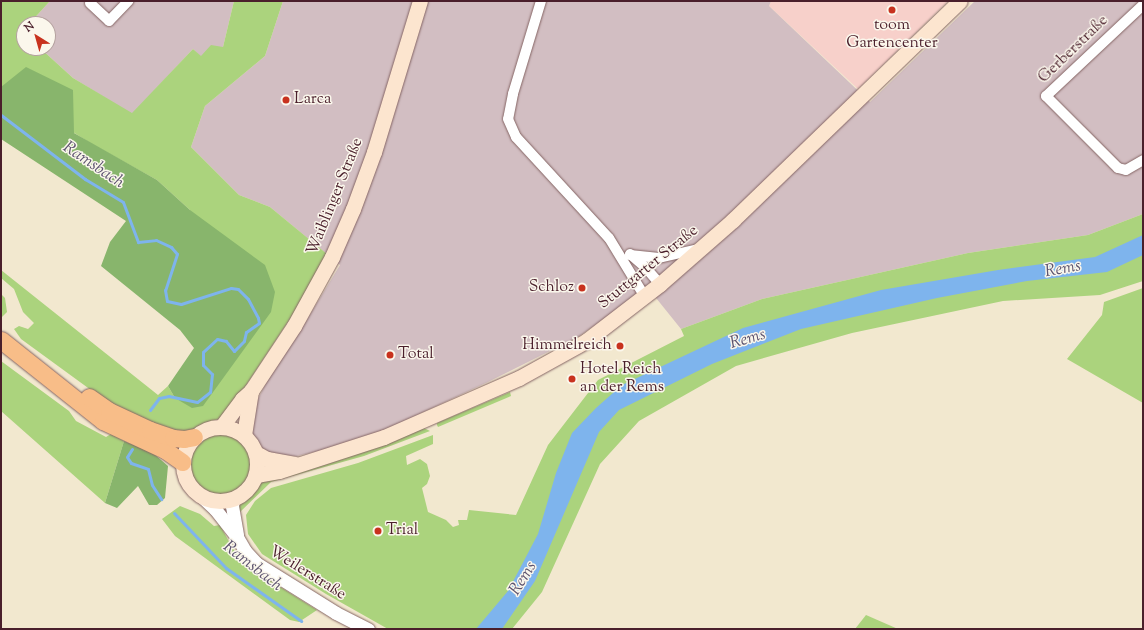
<!DOCTYPE html>
<html>
<head>
<meta charset="utf-8">
<style>
  body { margin:0 }
  #map { position:relative; width:1144px; height:630px; overflow:hidden; background:#f2e8cf; font-family:"Sorts Mill Goudy",serif }
  div>[style] { position:absolute }
  .built>* { inset:0; background:#f7d0ca }
  .industrial>* { inset:0; background:#d2bec2 }
  .green>* { inset:0; background:#abd37d }
  .round { border-radius:50% }
  .forest>* { inset:0; background:#88b56c }
  .water>* { inset:0; background:#7eb4ed }
  .stream>* { height:3px; margin:-1.5px; padding:0 1.5px; transform-origin:1.5px; border-radius:1.5px; background:#7eb4ed }
  .roads { filter:drop-shadow(0 0 1px #856564) drop-shadow(0 0 1px #856564) }
  .minor>* { height:10px; margin:-5px; padding:0 5px; transform-origin:5px; border-radius:5px; background:#fff }
  .tertiary>* { height:13px; margin:-6.5px; padding:0 6.5px; transform-origin:6.5px; border-radius:6.5px; background:#fff }
  .secondary>* { height:15px; margin:-7.5px; padding:0 7.5px; transform-origin:7.5px; border-radius:7.5px; background:#fce5cf }
  .secondary>.ring { margin:-7.5px; padding:0; box-sizing:content-box; background:none; border:15px solid #fce5cf; border-radius:50% }
  .trunk>* { height:17px; margin:-8.5px; padding:0 8.5px; transform-origin:8.5px; border-radius:8.5px; background:#f8bd88 }
  .dots>* { width:11px; height:11px; translate:-50% -50%; box-sizing:border-box; border:2px solid #fbf7ec; border-radius:50% }
  span { translate:-50% -50%; white-space:nowrap; text-align:center; line-height:1.15; -webkit-text-stroke:3px #fbf7ec; paint-order:stroke }
  .poi-label { font-size:16px; color:#4a1f2b }
  .left { translate:0 -50%; text-align:left }
  .right { translate:-100% -50%; text-align:right }
  .street-label { font-size:16px; color:#4a1f2b }
  .water-label { font-size:17px; color:#5c536f; font-style:italic }
  .frame { position:absolute; inset:0; border:2px solid #4a1f2b; pointer-events:none }
  .north { position:absolute; left:16px; top:16px; width:40px; height:40px; box-sizing:border-box; background:#fbf7ec; border:1px solid #b4a19f; border-radius:50%; rotate:323deg; font-size:11px; font-weight:700; line-height:16px; text-align:center; color:#4a1f2b }
  .north::after { content:''; display:block; margin:auto; width:14px; height:18px; background:#c8321e; clip-path:polygon(50% 0,100% 100%,50% 72%,0 100%) }
</style>
</head>
<body>
<div id="map">
  <div class="built">
    <div style="clip-path:polygon(771px 1px,948px 1px,858px 89px,769px 6px)"></div>
  </div>
  <div class="industrial">
    <div style="clip-path:polygon(50px 1px,234px 1px,223px 47px,201px 57px,193px 49px,132px 114px,73px 78px,40px 48px,48px 48px,48px 24px,29px 24px)"></div>
    <div style="clip-path:polygon(283px 1px,771px 1px,769px 6px,870px 102px,975px 1px,1143px 1px,1143px 214px,1088px 235px,968px 253px,762px 299px,681px 329px,648px 288px,578px 337px,488px 382px,372px 436px,336px 447px,297px 456px,272px 455px,259px 446px,251px 431px,251px 413px,267px 381px,300px 331px,340px 265px,270px 207px,239px 195px,191px 147px,205px 106px,265px 56px)"></div>
  </div>
  <div class="green">
    <div style="clip-path:polygon(1px 1px,50px 1px,29px 24px,24px 24px,22px 32px,24px 34px,24px 48px,40px 48px,73px 78px,132px 113px,193px 49px,201px 56px,211px 45px,223px 47px,234px 1px,283px 1px,265px 56px,205px 106px,191px 147px,239px 195px,270px 207px,327px 254px,313px 284px,225px 417px,206px 423px,191px 432px,165px 429px,141px 420px,95px 393px,21px 339px,14px 329px,19px 326px,28px 329px,34px 323px,23px 312px,14px 289px,1px 278px,1px 270px,158px 395px,168px 386px,175px 398px,203px 406px,190px 210px,157px 180px,92px 144px,1px 87px)"></div>
    <div style="clip-path:polygon(1143px 214px,1143px 281px,1100px 295px,1003px 301px,852px 333px,736px 366px,639px 421px,600px 464px,542px 592px,512px 629px,388px 629px,326px 594px,262px 554px,248px 534px,246px 515px,255px 501px,271px 488px,358px 463px,433px 435px,433px 444px,406px 456px,407px 465px,420px 459px,427px 464px,430px 476px,427px 484px,422px 488px,428px 512px,446px 520px,453px 527px,459px 525px,458px 520px,467px 520px,469px 510px,516px 515px,548px 445px,598px 380px,684px 336px,681px 329px,762px 299px,968px 253px,1088px 235px)"></div>
    <div style="clip-path:polygon(1143px 288px,1143px 403px,1067px 359px,1102px 315px,1104px 302px)"></div>
    <div style="clip-path:polygon(1px 294px,5px 298px,7px 312px,1px 318px)"></div>
    <div style="clip-path:polygon(1px 361px,69px 411px,76px 421px,106px 437px,111px 434px,124px 441px,105px 503px,1px 411px)"></div>
    <div style="clip-path:polygon(510px 392px,511px 396px,438px 427px,437px 425px,437px 423px)"></div>
    <div style="clip-path:polygon(424px 428px,430px 431px,364px 456px,271px 482px,240px 512px,238px 508px,243px 500px,260px 482px,269px 478px,397px 439px)"></div>
    <div class="round" style="left:190px;top:432px;width:62px;height:62px"></div>
    <div style="clip-path:polygon(180px 506px,200px 514px,214px 526px,220px 525px,233px 549px,250px 568px,317px 610px,299px 622px,290px 620px,175px 536px,162px 519px)"></div>
    <div style="clip-path:polygon(866px 615px,898px 629px,855px 629px)"></div>
  </div>
  <div class="forest">
    <div style="clip-path:polygon(26px 67px,73px 90px,74px 133px,157px 180px,190px 210px,265px 265px,275px 292px,271px 312px,203px 406px,192px 408px,175px 398px,168px 386px,194px 348px,180px 330px,101px 266px,110px 242px,126px 221px,1px 139px,1px 87px)"></div>
    <div style="clip-path:polygon(124px 441px,153px 453px,168px 466px,165px 498px,157px 505px,149px 505px,138px 486px,117px 508px,105px 503px)"></div>
  </div>
  <div class="water">
    <div style="clip-path:polygon(1143px 235px,1143px 255px,1107px 272px,1027px 281px,937px 298px,801px 329px,712px 364px,619px 410px,599px 432px,535px 581px,502px 629px,476px 629px,508px 591px,538px 534px,556px 473px,572px 433px,596px 408px,622px 385px,743px 328px,881px 290px,998px 270px,1095px 257px)"></div>
  </div>
  <div class="stream">
    <div style="left:1px;top:115px;width:106px;rotate:37.3deg"></div>
    <div style="left:85px;top:179px;width:44px;rotate:31.2deg"></div>
    <div style="left:123px;top:202px;width:43px;rotate:69.4deg"></div>
    <div style="left:138px;top:242px;width:18px;rotate:-6deg"></div>
    <div style="left:156px;top:240px;width:17px;rotate:25deg"></div>
    <div style="left:171px;top:247px;width:9px;rotate:49deg"></div>
    <div style="left:177px;top:254px;width:38px;rotate:108deg"></div>
    <div style="left:165px;top:290px;width:11px;rotate:80deg"></div>
    <div style="left:167px;top:301px;width:14px;rotate:12deg"></div>
    <div style="left:181px;top:304px;width:52px;rotate:-17.7deg"></div>
    <div style="left:231px;top:288px;width:7px;rotate:8deg"></div>
    <div style="left:238px;top:289px;width:14px;rotate:45deg"></div>
    <div style="left:248px;top:299px;width:21px;rotate:62deg"></div>
    <div style="left:258px;top:318px;width:5px;rotate:79deg"></div>
    <div style="left:259px;top:323px;width:16px;rotate:145deg"></div>
    <div style="left:246px;top:332px;width:9px;rotate:103deg"></div>
    <div style="left:244px;top:341px;width:14px;rotate:135deg"></div>
    <div style="left:234px;top:351px;width:13px;rotate:-129deg"></div>
    <div style="left:226px;top:341px;width:9px;rotate:-167deg"></div>
    <div style="left:217px;top:339px;width:19px;rotate:137deg"></div>
    <div style="left:203px;top:352px;width:13px;rotate:90deg"></div>
    <div style="left:203px;top:365px;width:13px;rotate:45deg"></div>
    <div style="left:212px;top:374px;width:18px;rotate:96deg"></div>
    <div style="left:210px;top:392px;width:16px;rotate:142deg"></div>
    <div style="left:197px;top:402px;width:29px;rotate:-168deg"></div>
    <div style="left:169px;top:396px;width:10px;rotate:169deg"></div>
    <div style="left:159px;top:398px;width:15px;rotate:127deg"></div>
    <div style="left:132px;top:449px;width:9px;rotate:122deg"></div>
    <div style="left:127px;top:457px;width:7px;rotate:56deg"></div>
    <div style="left:131px;top:463px;width:18px;rotate:19deg"></div>
    <div style="left:148px;top:469px;width:16px;rotate:76deg"></div>
    <div style="left:152px;top:485px;width:17px;rotate:57deg"></div>
    <div style="left:174px;top:513px;width:76px;rotate:46.6deg"></div>
    <div style="left:226px;top:568px;width:92px;rotate:35.2deg"></div>
  </div>
  <div class="roads">
    <div class="minor">
      <div style="left:541px;top:1px;width:97px;rotate:106.8deg"></div>
      <div style="left:513px;top:94px;width:25px;rotate:101deg"></div>
      <div style="left:508px;top:119px;width:20px;rotate:66deg"></div>
      <div style="left:516px;top:137px;width:137px;rotate:47.4deg"></div>
      <div style="left:609px;top:238px;width:69px;rotate:58.6deg"></div>
      <div style="left:90px;top:3px;width:26px;rotate:43deg"></div>
      <div style="left:109px;top:21px;width:28px;rotate:-46deg"></div>
      <div style="left:1143px;top:5px;width:133px;rotate:136.8deg"></div>
      <div style="left:1046px;top:96px;width:102px;rotate:45deg"></div>
      <div style="left:1118px;top:168px;width:8px;rotate:14deg"></div>
      <div style="left:1126px;top:170px;width:20px;rotate:-30deg"></div>
      <div style="left:630px;top:254px;width:21px;rotate:41deg"></div>
      <div style="left:646px;top:268px;width:21px;rotate:49deg"></div>
      <div style="left:630px;top:255px;width:29px;rotate:6deg"></div>
      <div style="left:659px;top:258px;width:40px;rotate:-13deg"></div>
    </div>
    <div class="tertiary">
      <div style="left:201px;top:496px;width:19px;rotate:43deg"></div>
      <div style="left:215px;top:509px;width:36px;rotate:52deg"></div>
      <div style="left:237px;top:537px;width:16px;rotate:60deg"></div>
      <div style="left:245px;top:551px;width:16px;rotate:47deg"></div>
      <div style="left:256px;top:563px;width:94px;rotate:32deg"></div>
      <div style="left:336px;top:613px;width:36px;rotate:27deg"></div>
      <div style="left:233px;top:498px;width:8px;rotate:97deg"></div>
      <div style="left:232px;top:506px;width:29px;rotate:80deg"></div>
    </div>
    <div class="secondary">
      <div style="left:222px;top:426px;width:34px;rotate:-53deg"></div>
      <div style="left:242px;top:399px;width:12px;rotate:-42deg"></div>
      <div style="left:251px;top:391px;width:78px;rotate:-56.5deg"></div>
      <div style="left:294px;top:326px;width:79px;rotate:-61.2deg"></div>
      <div style="left:332px;top:257px;width:52px;rotate:-66.4deg"></div>
      <div style="left:353px;top:209px;width:61px;rotate:-69.8deg"></div>
      <div style="left:374px;top:152px;width:158px;rotate:-73.1deg"></div>
      <div class="ring" style="left:183px;top:427px;width:59px;height:59px"></div>
      <div style="left:244px;top:435px;width:45px;rotate:-81deg"></div>
      <div style="left:256px;top:453px;width:13px;rotate:29deg"></div>
      <div style="left:267px;top:459px;width:28px;rotate:10deg"></div>
      <div style="left:256px;top:475px;width:23px;rotate:-10deg"></div>
      <div style="left:279px;top:471px;width:110px;rotate:-17.9deg"></div>
      <div style="left:384px;top:437px;width:147px;rotate:-23.6deg"></div>
      <div style="left:519px;top:378px;width:77px;rotate:-28.9deg"></div>
      <div style="left:586px;top:341px;width:93px;rotate:-37.6deg"></div>
      <div style="left:660px;top:284px;width:97px;rotate:-41.2deg"></div>
      <div style="left:733px;top:220px;width:315px;rotate:-44deg"></div>
    </div>
    <div class="trunk">
      <div style="left:1px;top:340px;width:130px;rotate:38.5deg"></div>
      <div style="left:103px;top:421px;width:68px;rotate:25.1deg"></div>
      <div style="left:165px;top:450px;width:21px;rotate:35deg"></div>
      <div style="left:89px;top:397px;width:24px;rotate:35deg"></div>
      <div style="left:109px;top:411px;width:45px;rotate:24.9deg"></div>
      <div style="left:150px;top:430px;width:24px;rotate:19deg"></div>
      <div style="left:173px;top:438px;width:11px;rotate:5deg"></div>
      <div style="left:184px;top:439px;width:10px;rotate:-11deg"></div>
    </div>
  </div>
  <div class="dots">
    <div style="left:892px;top:10px;background:#c8321e"></div>
    <div style="left:286px;top:100px;background:#c8321e"></div>
    <div style="left:582px;top:288px;background:#c8321e"></div>
    <div style="left:620px;top:346px;background:#c8321e"></div>
    <div style="left:390px;top:355px;background:#c8321e"></div>
    <div style="left:572px;top:379px;background:#c8321e"></div>
    <div style="left:378px;top:531px;background:#c8321e"></div>
  </div>
  <div class="poi-label">
    <span style="left:892px;top:35px">toom<br>Gartencenter</span>
    <span class="left" style="left:294px;top:100px">Larca</span>
    <span class="right" style="left:574px;top:288px">Schloz</span>
    <span class="right" style="left:612px;top:346px">Himmelreich</span>
    <span class="left" style="left:398px;top:355px">Total</span>
    <span class="left" style="left:580px;top:379px">Hotel Reich<br>an der Rems</span>
    <span class="left" style="left:386px;top:531px">Trial</span>
  </div>
  <div class="street-label">
    <span style="left:1074px;top:50px;rotate:-44deg">Gerberstraße</span>
    <span style="left:336px;top:197px;rotate:-68deg">Waiblinger Straße</span>
    <span style="left:649px;top:268px;rotate:-39deg">Stuttgarter Straße</span>
    <span style="left:307px;top:574px;rotate:32deg">Weilerstraße</span>
  </div>
  <div class="water-label">
    <span style="left:93px;top:166px;rotate:34deg">Ramsbach</span>
    <span style="left:1063px;top:270px;rotate:-10deg">Rems</span>
    <span style="left:748px;top:340px;rotate:-16deg">Rems</span>
    <span style="left:252px;top:567px;rotate:38deg">Ramsbach</span>
    <span style="left:524px;top:579px;rotate:-58deg">Rems</span>
  </div>
  <div class="frame"></div>
  <div class="north">N</div>
</div>
</body>
</html>
